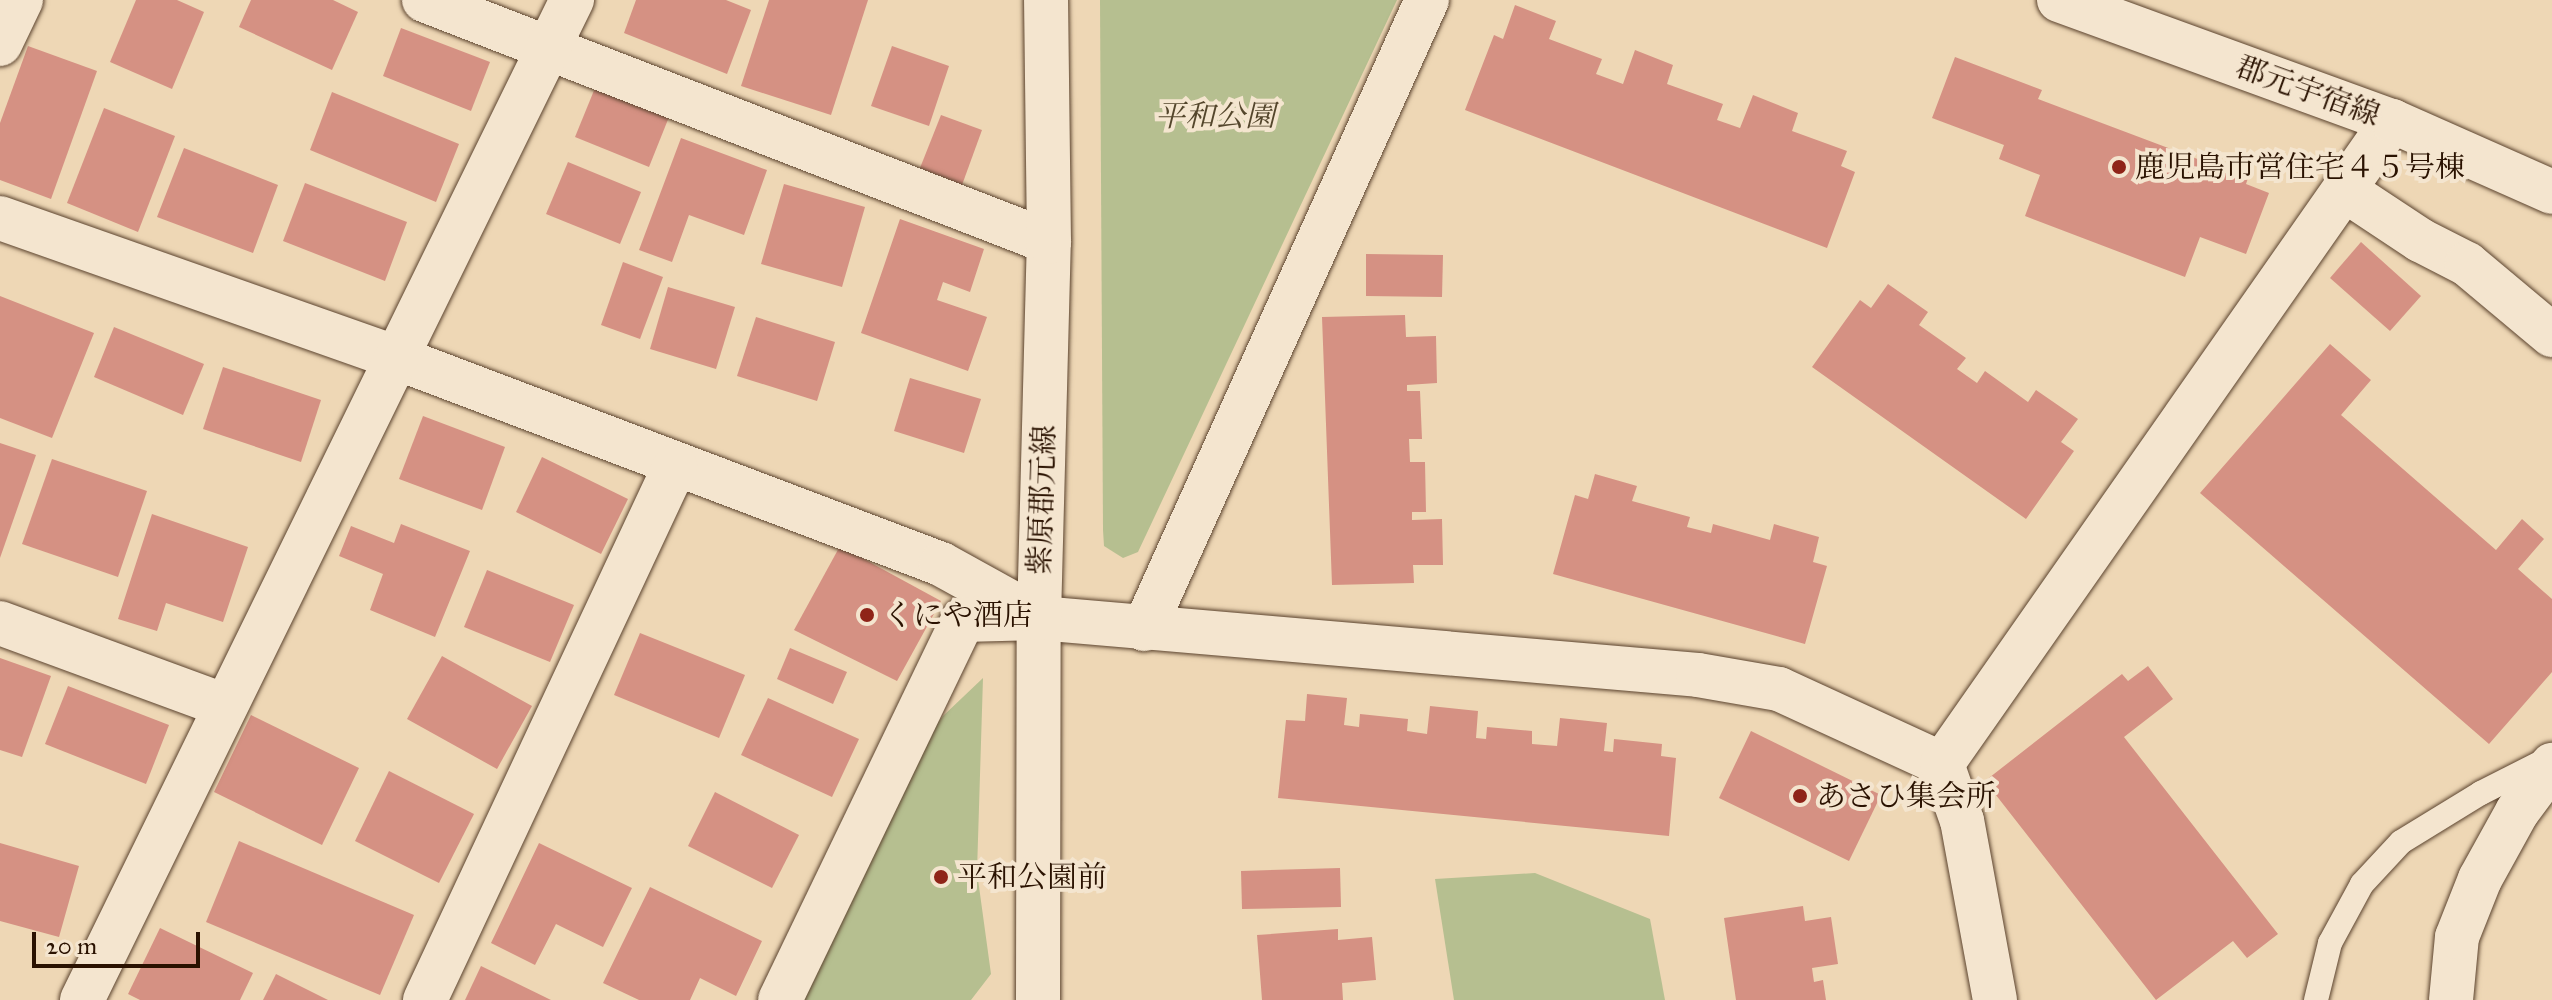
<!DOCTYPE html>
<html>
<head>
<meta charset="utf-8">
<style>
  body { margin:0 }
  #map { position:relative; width:2552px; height:1000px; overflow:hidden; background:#eed7b5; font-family:"IM FELL Great Primer","Noto Serif JP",serif }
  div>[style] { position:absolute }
  .green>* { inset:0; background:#b6bf90 }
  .building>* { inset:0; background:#d59183 }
  .roads { filter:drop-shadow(0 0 2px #5b432e) drop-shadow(0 0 2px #5b432e) }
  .service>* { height:24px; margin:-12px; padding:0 12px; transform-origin:12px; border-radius:12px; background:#f4e5cf }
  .minor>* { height:44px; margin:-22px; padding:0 22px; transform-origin:22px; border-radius:22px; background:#f4e5cf }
  .tertiary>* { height:44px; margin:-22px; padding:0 22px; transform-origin:22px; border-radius:22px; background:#f4e5cf }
  .dots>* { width:22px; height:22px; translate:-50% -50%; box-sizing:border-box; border:4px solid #f4e5cf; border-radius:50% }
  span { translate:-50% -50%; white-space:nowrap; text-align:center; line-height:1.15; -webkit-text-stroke:8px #f4e5cf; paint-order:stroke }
  .street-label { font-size:30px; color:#2a1201 }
  .park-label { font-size:30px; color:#54462c; font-style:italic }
  .poi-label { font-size:30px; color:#2a1201 }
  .left { translate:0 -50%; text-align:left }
  .scale { position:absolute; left:32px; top:932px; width:168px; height:36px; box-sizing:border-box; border:4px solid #2a1201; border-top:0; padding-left:10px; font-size:24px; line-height:28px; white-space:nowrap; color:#2a1201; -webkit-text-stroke:6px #f4e5cf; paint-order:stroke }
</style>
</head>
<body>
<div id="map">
  <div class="green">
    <div style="clip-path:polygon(1100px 0,1397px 0,1138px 552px,1123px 558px,1104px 546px,1103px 530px)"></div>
    <div style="clip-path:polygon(983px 678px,977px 872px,991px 974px,971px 1000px,797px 1000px,915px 753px,943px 716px)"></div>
    <div style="clip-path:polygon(1535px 873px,1650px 919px,1665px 1000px,1454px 1000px,1435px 879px)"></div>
  </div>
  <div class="building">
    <div style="clip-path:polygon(136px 0,177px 0,204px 12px,172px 89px,110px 62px)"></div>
    <div style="clip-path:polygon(251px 0,333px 0,358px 12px,332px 70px,239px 27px)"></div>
    <div style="clip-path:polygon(636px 0,726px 0,751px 10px,727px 74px,624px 33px)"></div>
    <div style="clip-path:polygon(769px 0,868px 0,831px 115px,741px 86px)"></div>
    <div style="clip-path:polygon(1515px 5px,1556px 21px,1549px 39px,1602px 59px,1596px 74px,1623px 84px,1635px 50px,1673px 65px,1667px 84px,1723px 104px,1717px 120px,1740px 128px,1753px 95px,1798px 113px,1792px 131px,1847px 151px,1841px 166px,1855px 172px,1827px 248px,1465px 110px,1494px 35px,1503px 39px)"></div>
    <div style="clip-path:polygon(401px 28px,490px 62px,471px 111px,383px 76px)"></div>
    <div style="clip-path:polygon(28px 46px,97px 71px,51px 199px,0 180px,0 123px)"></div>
    <div style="clip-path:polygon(892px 46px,949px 66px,929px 126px,871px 106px)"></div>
    <div style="clip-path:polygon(1955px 57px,2042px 90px,2038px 99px,2248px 178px,2246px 184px,2269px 193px,2246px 254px,2200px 237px,2185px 277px,2025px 216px,2040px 175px,1999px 159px,2004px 145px,1932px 118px)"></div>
    <div style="clip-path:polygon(595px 88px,669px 117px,649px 167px,575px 137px)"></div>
    <div style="clip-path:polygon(332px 92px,459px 144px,436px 202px,310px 150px)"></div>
    <div style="clip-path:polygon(104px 108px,175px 136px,138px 232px,67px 203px)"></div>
    <div style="clip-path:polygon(941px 115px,982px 130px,962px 185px,920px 168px)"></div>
    <div style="clip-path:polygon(681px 138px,767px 170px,744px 235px,689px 215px,672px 262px,639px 250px)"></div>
    <div style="clip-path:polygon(184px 148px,278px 185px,253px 253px,157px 217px)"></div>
    <div style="clip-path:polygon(568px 162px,641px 192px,620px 244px,546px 214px)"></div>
    <div style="clip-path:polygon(305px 183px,407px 222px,385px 281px,283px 241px)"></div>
    <div style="clip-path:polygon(784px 184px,865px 207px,842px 287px,761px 264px)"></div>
    <div style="clip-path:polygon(900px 219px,984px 249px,970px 292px,943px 282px,937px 300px,987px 317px,968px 371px,861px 333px)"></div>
    <div style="clip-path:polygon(2361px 242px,2421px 296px,2390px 331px,2330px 278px)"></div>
    <div style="clip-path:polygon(1366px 254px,1443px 255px,1442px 297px,1366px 296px)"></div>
    <div style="clip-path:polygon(623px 262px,663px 277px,640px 339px,601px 325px)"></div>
    <div style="clip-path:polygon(1888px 284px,1928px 312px,1919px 325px,1966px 358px,1957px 369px,1977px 383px,1985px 371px,2028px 402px,2036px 390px,2078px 419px,2061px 442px,2074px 451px,2026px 519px,1812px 367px,1860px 300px,1871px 308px)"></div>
    <div style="clip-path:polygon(668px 287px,735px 307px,716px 369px,650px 349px)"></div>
    <div style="clip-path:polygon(0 296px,94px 333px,52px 438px,0 418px)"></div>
    <div style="clip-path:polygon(1405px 315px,1406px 337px,1436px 336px,1437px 383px,1407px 385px,1407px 391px,1420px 391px,1422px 439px,1409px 439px,1410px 462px,1425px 462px,1426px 512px,1412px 512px,1412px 520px,1442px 519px,1443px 565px,1413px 565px,1414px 583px,1332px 585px,1322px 317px)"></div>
    <div style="clip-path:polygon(756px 317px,835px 342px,817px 401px,737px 376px)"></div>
    <div style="clip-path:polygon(114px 327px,204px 364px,183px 415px,94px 377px)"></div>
    <div style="clip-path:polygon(2330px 344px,2371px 380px,2341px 415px,2496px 550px,2522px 519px,2544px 539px,2518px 569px,2552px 599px,2552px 672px,2489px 744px,2200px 493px)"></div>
    <div style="clip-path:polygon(223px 367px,321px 400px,301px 462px,203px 429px)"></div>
    <div style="clip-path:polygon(910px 378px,981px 399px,964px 453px,894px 431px)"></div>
    <div style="clip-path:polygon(423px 416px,505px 447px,482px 510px,399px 479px)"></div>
    <div style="clip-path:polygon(0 443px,36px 455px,0 558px)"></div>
    <div style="clip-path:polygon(542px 457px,628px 499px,601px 554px,516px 512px)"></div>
    <div style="clip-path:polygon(52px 459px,147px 491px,118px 577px,22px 544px)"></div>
    <div style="clip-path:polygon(1595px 474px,1637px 486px,1632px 501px,1690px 517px,1687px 527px,1711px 533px,1713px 524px,1770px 540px,1774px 524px,1819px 537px,1813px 562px,1827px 566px,1805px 644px,1553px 574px,1575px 495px,1588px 499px)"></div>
    <div style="clip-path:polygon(152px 514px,248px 547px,223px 622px,166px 603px,157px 631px,118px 619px)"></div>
    <div style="clip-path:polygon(401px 524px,470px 551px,435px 637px,370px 610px,383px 574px,339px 556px,351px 526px,394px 543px)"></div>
    <div style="clip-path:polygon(840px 546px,941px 601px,897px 681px,794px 630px)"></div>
    <div style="clip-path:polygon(487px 570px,574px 605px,550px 662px,464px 627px)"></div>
    <div style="clip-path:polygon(640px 633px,745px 675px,719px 738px,614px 695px)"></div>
    <div style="clip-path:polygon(790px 648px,847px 672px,833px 704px,777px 679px)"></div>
    <div style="clip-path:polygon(442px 656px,532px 706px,497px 769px,407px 719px)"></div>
    <div style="clip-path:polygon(0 658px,51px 676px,22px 757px,0 750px)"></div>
    <div style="clip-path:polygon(2148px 666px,2173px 699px,2124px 737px,2278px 934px,2247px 958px,2233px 941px,2156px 1000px,1985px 781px,2122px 674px,2128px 681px)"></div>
    <div style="clip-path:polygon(68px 686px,169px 725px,146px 784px,45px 744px)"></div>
    <div style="clip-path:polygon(1307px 694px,1347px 698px,1344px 725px,1359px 727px,1360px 714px,1408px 719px,1407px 731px,1427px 734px,1430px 706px,1478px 711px,1476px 738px,1486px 739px,1487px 727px,1532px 731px,1532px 744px,1557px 746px,1560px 718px,1607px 723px,1604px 751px,1613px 752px,1614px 739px,1662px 744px,1661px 756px,1676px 758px,1669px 836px,1278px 798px,1286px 720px,1305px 721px)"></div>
    <div style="clip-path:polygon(768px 698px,859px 739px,832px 797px,741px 755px)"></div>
    <div style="clip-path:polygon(251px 715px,359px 768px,322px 845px,214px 792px)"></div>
    <div style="clip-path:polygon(1751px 731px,1881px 795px,1849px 861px,1719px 798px)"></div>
    <div style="clip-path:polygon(389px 771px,474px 814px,439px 883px,355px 841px)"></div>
    <div style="clip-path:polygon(715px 792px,799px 835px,772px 888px,688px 846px)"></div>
    <div style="clip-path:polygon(239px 841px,414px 915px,380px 995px,206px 922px)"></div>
    <div style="clip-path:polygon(0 843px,79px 866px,59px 937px,0 921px)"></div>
    <div style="clip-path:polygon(539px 843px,632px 888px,603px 947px,556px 924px,535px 965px,491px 943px)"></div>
    <div style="clip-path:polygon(1340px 868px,1341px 907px,1242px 909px,1241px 871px)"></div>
    <div style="clip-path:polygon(650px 887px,762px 941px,736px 996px,700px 978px,690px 1000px,639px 1000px,603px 983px)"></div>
    <div style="clip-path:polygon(1803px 906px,1805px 921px,1831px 917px,1838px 964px,1812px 968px,1814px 982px,1823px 980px,1826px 1000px,1736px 1000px,1724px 918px)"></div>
    <div style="clip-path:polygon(160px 928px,253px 973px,240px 1000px,140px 1000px,128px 994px)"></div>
    <div style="clip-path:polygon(1338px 929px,1338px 940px,1372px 937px,1376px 980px,1342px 983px,1343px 1000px,1262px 1000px,1257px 935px)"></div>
    <div style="clip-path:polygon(481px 966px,551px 1000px,465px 1000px)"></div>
    <div style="clip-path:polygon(276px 974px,328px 1000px,263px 1000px)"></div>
  </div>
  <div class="roads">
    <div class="service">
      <div style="left:2316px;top:1000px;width:59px;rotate:-76.2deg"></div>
      <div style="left:2330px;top:943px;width:67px;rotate:-61.5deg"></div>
      <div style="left:2362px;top:884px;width:57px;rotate:-47.1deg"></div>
      <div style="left:2401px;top:842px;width:94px;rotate:-31.5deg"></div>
      <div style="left:2481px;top:793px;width:73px;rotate:-26.9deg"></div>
    </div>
    <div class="minor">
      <div style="left:424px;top:0;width:670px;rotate:21.17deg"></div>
      <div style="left:0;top:44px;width:49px;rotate:-64.5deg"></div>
      <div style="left:2346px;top:191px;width:89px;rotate:33.5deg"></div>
      <div style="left:2420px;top:240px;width:53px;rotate:27.1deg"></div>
      <div style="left:2467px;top:264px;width:111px;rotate:39.9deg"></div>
      <div style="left:0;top:218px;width:421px;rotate:19.4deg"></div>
      <div style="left:397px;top:358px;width:582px;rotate:20.74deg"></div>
      <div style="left:941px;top:564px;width:112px;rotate:28.9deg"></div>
      <div style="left:0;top:623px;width:240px;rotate:20.2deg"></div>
      <div style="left:1144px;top:629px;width:690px;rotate:-65.78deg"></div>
      <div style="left:82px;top:1000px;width:1114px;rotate:-63.9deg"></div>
      <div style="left:425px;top:1000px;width:590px;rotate:-64.91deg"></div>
      <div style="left:780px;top:1000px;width:422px;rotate:-64.3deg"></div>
      <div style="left:963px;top:620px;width:76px;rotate:-1.5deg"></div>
      <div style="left:1039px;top:618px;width:661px;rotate:4.94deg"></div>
      <div style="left:1698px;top:675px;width:82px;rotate:9.8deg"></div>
      <div style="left:1779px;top:689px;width:179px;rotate:24.7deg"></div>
      <div style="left:1995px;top:1000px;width:182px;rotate:-100.4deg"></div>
      <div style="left:1962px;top:821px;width:60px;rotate:-109.3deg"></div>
      <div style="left:1942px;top:764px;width:785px;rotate:-55.01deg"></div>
      <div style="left:2451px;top:1000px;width:63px;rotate:-84.6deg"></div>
      <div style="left:2457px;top:937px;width:62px;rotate:-68.4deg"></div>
      <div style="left:2480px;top:879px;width:77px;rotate:-61.1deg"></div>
      <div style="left:2517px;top:812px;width:59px;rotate:-53.3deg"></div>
    </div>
    <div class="tertiary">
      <div style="left:2059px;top:0;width:354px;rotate:20deg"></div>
      <div style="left:2392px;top:121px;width:175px;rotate:23.9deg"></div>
      <div style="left:1038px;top:1000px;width:382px;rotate:-89.9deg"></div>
      <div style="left:1039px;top:618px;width:376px;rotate:-88.5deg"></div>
      <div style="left:1049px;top:242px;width:242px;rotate:-90.7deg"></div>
    </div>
  </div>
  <div class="dots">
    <div style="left:2119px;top:167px;background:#8f2418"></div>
    <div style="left:867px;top:615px;background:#8f2418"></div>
    <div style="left:1800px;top:796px;background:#8f2418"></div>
    <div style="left:941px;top:877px;background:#8f2418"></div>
  </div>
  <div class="street-label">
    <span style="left:2308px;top:91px;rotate:20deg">郡元宇宿線</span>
    <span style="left:1042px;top:500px;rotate:-88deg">紫原郡元線</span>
  </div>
  <div class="park-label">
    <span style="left:1215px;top:116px">平和公園</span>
  </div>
  <div class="poi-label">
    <span class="left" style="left:2135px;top:167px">鹿児島市営住宅４５号棟</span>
    <span class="left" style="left:883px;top:615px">くにや酒店</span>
    <span class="left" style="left:1816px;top:796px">あさひ集会所</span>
    <span class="left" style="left:957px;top:877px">平和公園前</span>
  </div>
  <div class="scale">20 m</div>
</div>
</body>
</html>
